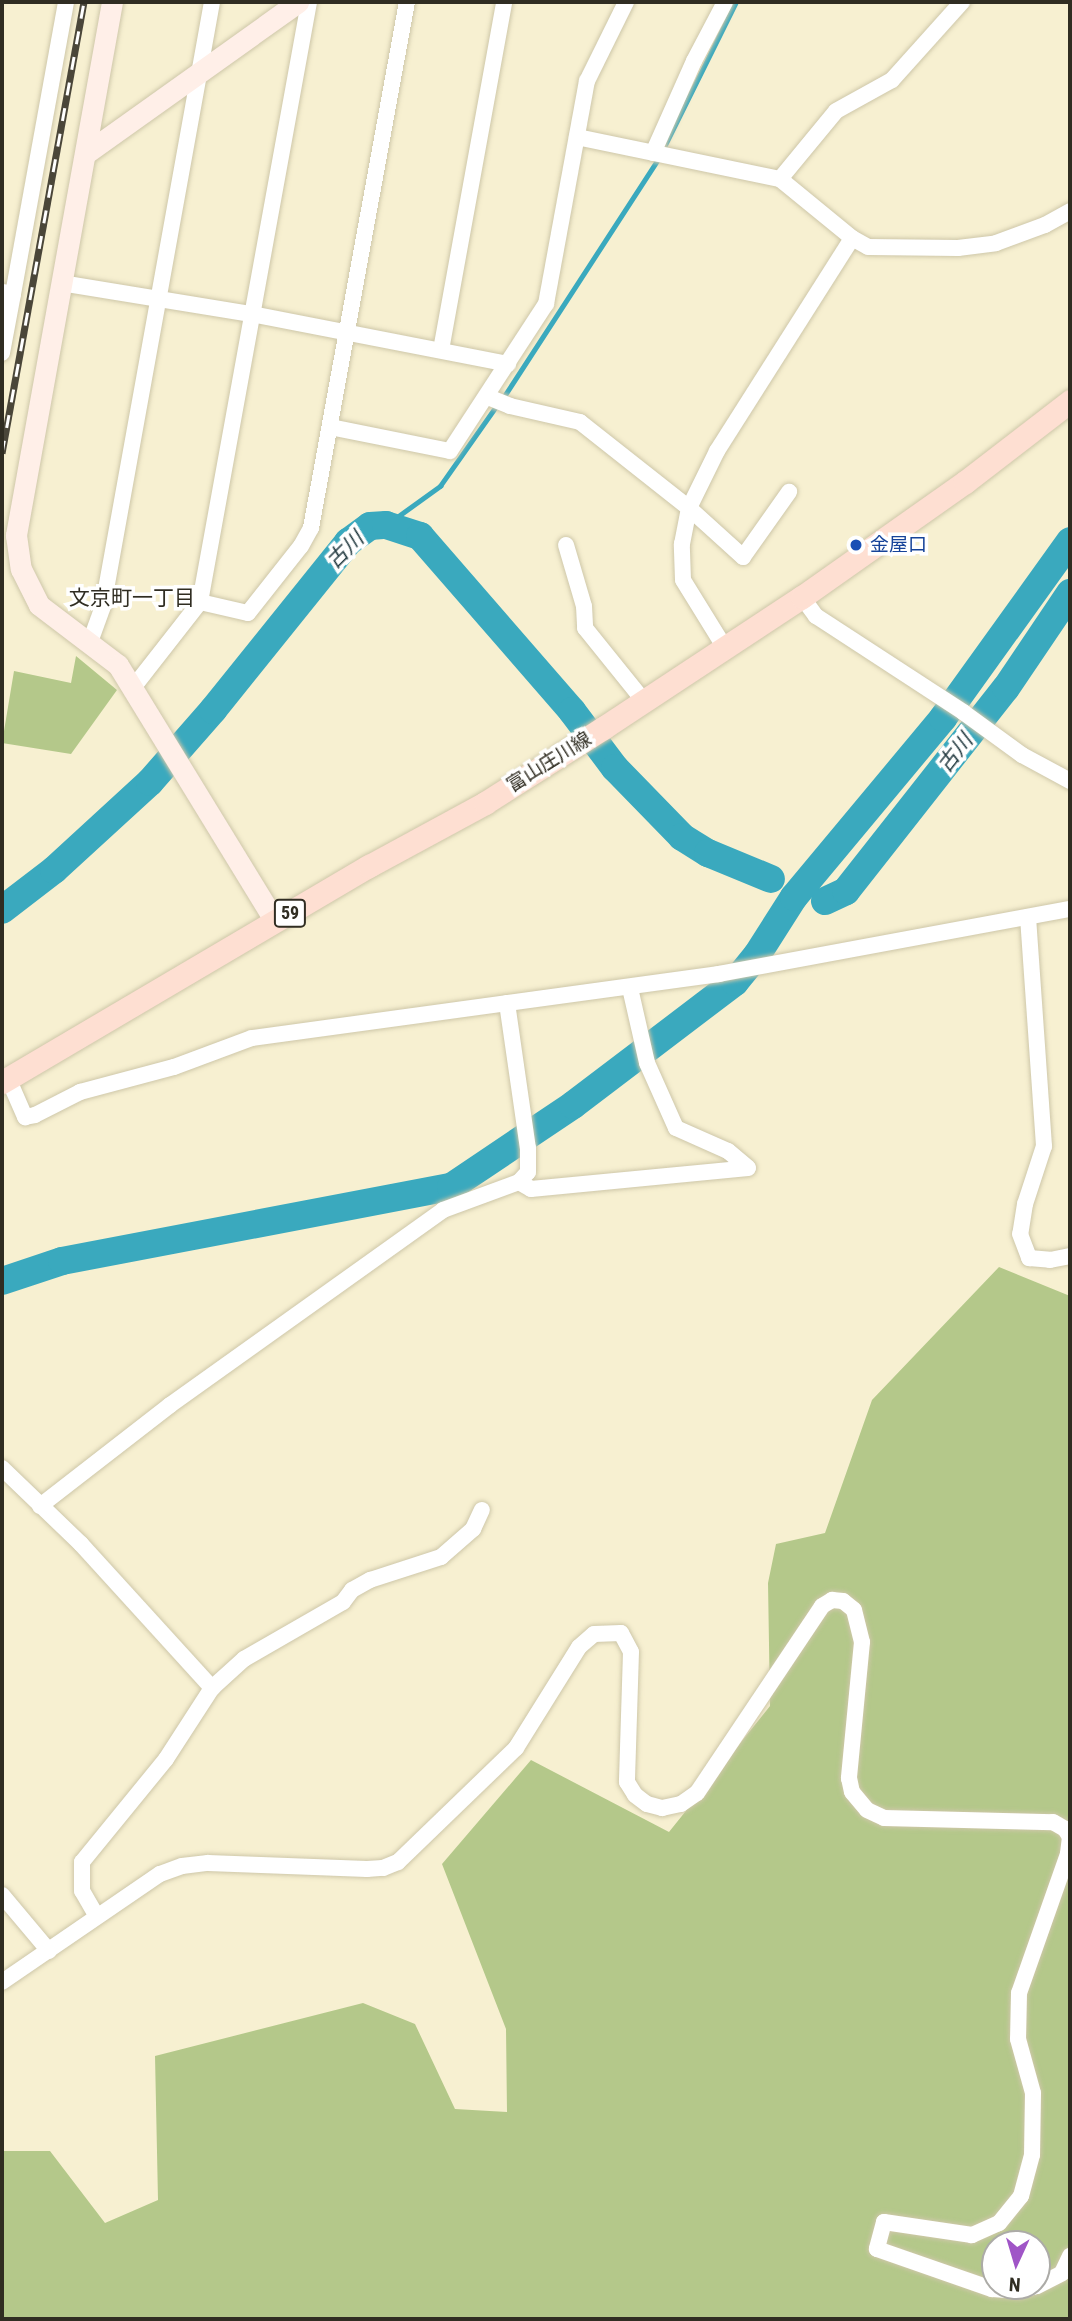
<!DOCTYPE html>
<html>
<head>
<meta charset="utf-8">
<style>
  body { margin:0 }
  #map { position:relative; width:1072px; height:2321px; overflow:hidden; background:#f7f0d1; font-family:"Roboto Condensed","Noto Sans JP",sans-serif }
  div>[style] { position:absolute }
  .green>* { inset:0; background:#b4c88a }
  .stream>* { height:4.5px; margin:-2.25px; padding:0 2.25px; transform-origin:2.25px; border-radius:2.25px; background:#3aa9be }
  .river>* { height:28px; margin:-14px; padding:0 14px; transform-origin:14px; border-radius:14px; background:#3aa9be }
  .roads { filter:drop-shadow(0 0 2px #cec7a9) drop-shadow(0 0 2px #cec7a9) }
  .street>* { height:16px; margin:-8px; padding:0 8px; transform-origin:8px; border-radius:8px; background:#fff }
  .secondary>* { height:21px; margin:-10.5px; padding:0 10.5px; transform-origin:10.5px; border-radius:10.5px; background:#ffefe8 }
  .primary>* { height:23px; margin:-11.5px; padding:0 11.5px; transform-origin:11.5px; border-radius:11.5px; background:#fedfd2 }
  .rail>* { height:7px; margin-top:-3.5px; transform-origin:0; background:repeating-linear-gradient(90deg,#fff 0 13px,#4a4639 0 26px); box-sizing:border-box; border-block:2px solid #4a4639 }
  .dots>* { width:19px; height:19px; translate:-50% -50%; box-sizing:border-box; border:4px solid #fff; border-radius:50% }
  span { translate:-50% -50%; white-space:nowrap; text-align:center; line-height:1.15; -webkit-text-stroke:7px #fff; paint-order:stroke }
  .shield-label span { padding:2px 5px; background:#fff; border:2px solid; border-radius:5px; -webkit-text-stroke-width:0 }
  .shield-label { font-size:18px; color:#302d22; font-weight:700 }
  .transit-label { font-size:19px; color:#164399 }
  .left { translate:0 -50%; text-align:left }
  .street-label { font-size:19px; color:#302d22 }
  .water-label { font-size:21px; color:#1e363c; font-style:italic }
  .neighbourhood-label { font-size:21px; color:#302d22 }
  .frame { position:absolute; inset:0; border:4px solid #302d22; pointer-events:none }
  .north { position:absolute; left:981px; top:2230px; width:70px; height:70px; box-sizing:border-box; background:#fff; border:2px solid #acaba7; border-radius:50%; rotate:184deg; font-size:19px; font-weight:700; line-height:28px; text-align:center; color:#302d22 }
  .north::after { content:''; display:block; margin:auto; width:24px; height:32px; background:#a055c7; clip-path:polygon(50% 0,100% 100%,50% 72%,0 100%) }
</style>
</head>
<body>
<div id="map">
  <div class="green">
    <div style="clip-path:polygon(76px 656px,117px 690px,71px 754px,2px 743px,14px 671px,71px 683px)"></div>
    <div style="clip-path:polygon(evenodd,999px 1267px,1070px 1296px,1070px 2319px,2px 2319px,2px 2151px,50px 2151px,105px 2223px,158px 2200px,155px 2056px,363px 2003px,415px 2024px,455px 2109px,507px 2112px,506px 2029px,442px 1864px,531px 1760px,669px 1832px,770px 1706px,768px 1583px,776px 1544px,825px 1533px,872px 1400px,999px 1267px,995px 2244px,1037px 2244px,1037px 2286px,995px 2286px,995px 2244px)"></div>
  </div>
  <div class="stream">
    <div style="left:662px;top:151px;width:166px;rotate:-63.6deg"></div>
    <div style="left:503px;top:398px;width:285px;rotate:-57deg"></div>
    <div style="left:386px;top:525px;width:67px;rotate:-35.8deg"></div>
    <div style="left:440px;top:486px;width:99px;rotate:-54.9deg"></div>
  </div>
  <div class="river">
    <div style="left:825px;top:901px;width:23px;rotate:-25deg"></div>
    <div style="left:846px;top:891px;width:258px;rotate:-51.8deg"></div>
    <div style="left:1006px;top:688px;width:115px;rotate:-56deg"></div>
    <div style="left:2px;top:910px;width:66px;rotate:-37.6deg"></div>
    <div style="left:54px;top:870px;width:130px;rotate:-42.5deg"></div>
    <div style="left:150px;top:782px;width:96px;rotate:-48.8deg"></div>
    <div style="left:213px;top:710px;width:216px;rotate:-51.2deg"></div>
    <div style="left:348px;top:542px;width:27px;rotate:-36deg"></div>
    <div style="left:370px;top:526px;width:16px;rotate:-4deg"></div>
    <div style="left:386px;top:525px;width:36px;rotate:18deg"></div>
    <div style="left:420px;top:536px;width:232px;rotate:49deg"></div>
    <div style="left:572px;top:711px;width:71px;rotate:53deg"></div>
    <div style="left:615px;top:768px;width:96px;rotate:45.8deg"></div>
    <div style="left:682px;top:837px;width:31px;rotate:32deg"></div>
    <div style="left:708px;top:853px;width:68px;rotate:22.4deg"></div>
    <div style="left:2px;top:1281px;width:63px;rotate:-18.4deg"></div>
    <div style="left:62px;top:1261px;width:396px;rotate:-10.8deg"></div>
    <div style="left:451px;top:1187px;width:147px;rotate:-33.9deg"></div>
    <div style="left:573px;top:1105px;width:203px;rotate:-37.2deg"></div>
    <div style="left:735px;top:982px;width:35px;rotate:-51deg"></div>
    <div style="left:757px;top:955px;width:69px;rotate:-57.5deg"></div>
    <div style="left:794px;top:897px;width:233px;rotate:-50.2deg"></div>
    <div style="left:943px;top:718px;width:218px;rotate:-54.3deg"></div>
  </div>
  <div class="roads">
    <div class="street">
      <div style="left:577px;top:137px;width:207px;rotate:11.7deg"></div>
      <div style="left:780px;top:179px;width:93px;rotate:39.3deg"></div>
      <div style="left:852px;top:238px;width:18px;rotate:29deg"></div>
      <div style="left:868px;top:247px;width:90px;rotate:0.6deg"></div>
      <div style="left:958px;top:248px;width:38px;rotate:-7deg"></div>
      <div style="left:996px;top:243px;width:52px;rotate:-20.2deg"></div>
      <div style="left:1045px;top:225px;width:29px;rotate:-29deg"></div>
      <div style="left:653px;top:153px;width:101px;rotate:-66deg"></div>
      <div style="left:694px;top:61px;width:67px;rotate:-62.3deg"></div>
      <div style="left:780px;top:179px;width:88px;rotate:-50.5deg"></div>
      <div style="left:836px;top:111px;width:64px;rotate:-29deg"></div>
      <div style="left:892px;top:80px;width:105px;rotate:-48.1deg"></div>
      <div style="left:61px;top:283px;width:193px;rotate:9.3deg"></div>
      <div style="left:251px;top:314px;width:262px;rotate:11deg"></div>
      <div style="left:2px;top:292px;width:11px;rotate:10deg"></div>
      <div style="left:13px;top:294px;width:60px;rotate:100.6deg"></div>
      <div style="left:13px;top:294px;width:297px;rotate:-79.7deg"></div>
      <div style="left:441px;top:350px;width:354px;rotate:-79.7deg"></div>
      <div style="left:488px;top:397px;width:24px;rotate:22deg"></div>
      <div style="left:510px;top:406px;width:72px;rotate:12.9deg"></div>
      <div style="left:580px;top:422px;width:139px;rotate:38.3deg"></div>
      <div style="left:689px;top:508px;width:73px;rotate:42.2deg"></div>
      <div style="left:743px;top:557px;width:80px;rotate:-54.7deg"></div>
      <div style="left:330px;top:427px;width:122px;rotate:11.3deg"></div>
      <div style="left:450px;top:451px;width:176px;rotate:-56.9deg"></div>
      <div style="left:546px;top:304px;width:227px;rotate:-79.6deg"></div>
      <div style="left:587px;top:81px;width:88px;rotate:-63.7deg"></div>
      <div style="left:566px;top:545px;width:64px;rotate:73.6deg"></div>
      <div style="left:584px;top:606px;width:22px;rotate:87deg"></div>
      <div style="left:585px;top:628px;width:94px;rotate:51.1deg"></div>
      <div style="left:802px;top:597px;width:24px;rotate:54deg"></div>
      <div style="left:816px;top:616px;width:176px;rotate:33.1deg"></div>
      <div style="left:963px;top:712px;width:73px;rotate:36.1deg"></div>
      <div style="left:1022px;top:755px;width:55px;rotate:28.4deg"></div>
      <div style="left:200px;top:602px;width:49px;rotate:12.9deg"></div>
      <div style="left:248px;top:613px;width:85px;rotate:-51.7deg"></div>
      <div style="left:301px;top:546px;width:21px;rotate:-61deg"></div>
      <div style="left:311px;top:528px;width:535px;rotate:-79.66deg"></div>
      <div style="left:90px;top:642px;width:38px;rotate:-70deg"></div>
      <div style="left:103px;top:606px;width:614px;rotate:-79.77deg"></div>
      <div style="left:725px;top:648px;width:80px;rotate:-121.7deg"></div>
      <div style="left:683px;top:580px;width:36px;rotate:-92deg"></div>
      <div style="left:682px;top:544px;width:37px;rotate:-79deg"></div>
      <div style="left:689px;top:508px;width:64px;rotate:-63.8deg"></div>
      <div style="left:717px;top:451px;width:252px;rotate:-57.6deg"></div>
      <div style="left:132px;top:689px;width:110px;rotate:-52deg"></div>
      <div style="left:200px;top:602px;width:610px;rotate:-79.7deg"></div>
      <div style="left:1028px;top:917px;width:230px;rotate:86deg"></div>
      <div style="left:1044px;top:1146px;width:61px;rotate:108.1deg"></div>
      <div style="left:1025px;top:1204px;width:30px;rotate:99deg"></div>
      <div style="left:1020px;top:1234px;width:26px;rotate:69deg"></div>
      <div style="left:1029px;top:1258px;width:21px;rotate:5deg"></div>
      <div style="left:1050px;top:1260px;width:20px;rotate:-11deg"></div>
      <div style="left:630px;top:988px;width:77px;rotate:77.2deg"></div>
      <div style="left:647px;top:1063px;width:71px;rotate:66deg"></div>
      <div style="left:676px;top:1128px;width:57px;rotate:23.9deg"></div>
      <div style="left:728px;top:1151px;width:26px;rotate:40deg"></div>
      <div style="left:507px;top:1003px;width:147px;rotate:81.8deg"></div>
      <div style="left:528px;top:1148px;width:24px;rotate:90deg"></div>
      <div style="left:528px;top:1172px;width:13px;rotate:132deg"></div>
      <div style="left:8px;top:1078px;width:43px;rotate:66.4deg"></div>
      <div style="left:25px;top:1117px;width:10px;rotate:-11deg"></div>
      <div style="left:35px;top:1115px;width:51px;rotate:-27.1deg"></div>
      <div style="left:80px;top:1092px;width:97px;rotate:-14.9deg"></div>
      <div style="left:174px;top:1067px;width:83px;rotate:-20.4deg"></div>
      <div style="left:252px;top:1038px;width:471px;rotate:-7.8deg"></div>
      <div style="left:719px;top:974px;width:357px;rotate:-10.5deg"></div>
      <div style="left:2px;top:1468px;width:110px;rotate:43.9deg"></div>
      <div style="left:81px;top:1544px;width:195px;rotate:47.7deg"></div>
      <div style="left:40px;top:1506px;width:165px;rotate:-37.8deg"></div>
      <div style="left:170px;top:1405px;width:335px;rotate:-35.5deg"></div>
      <div style="left:443px;top:1210px;width:81px;rotate:-20.2deg"></div>
      <div style="left:519px;top:1182px;width:14px;rotate:30deg"></div>
      <div style="left:531px;top:1189px;width:218px;rotate:-5.5deg"></div>
      <div style="left:2px;top:1895px;width:73px;rotate:50deg"></div>
      <div style="left:96px;top:1915px;width:28px;rotate:-120deg"></div>
      <div style="left:82px;top:1891px;width:29px;rotate:-90deg"></div>
      <div style="left:82px;top:1862px;width:133px;rotate:-50.8deg"></div>
      <div style="left:166px;top:1759px;width:85px;rotate:-57.1deg"></div>
      <div style="left:212px;top:1688px;width:43px;rotate:-42.2deg"></div>
      <div style="left:244px;top:1659px;width:114px;rotate:-29.9deg"></div>
      <div style="left:343px;top:1602px;width:15px;rotate:-53deg"></div>
      <div style="left:352px;top:1590px;width:21px;rotate:-29deg"></div>
      <div style="left:370px;top:1580px;width:75px;rotate:-17.9deg"></div>
      <div style="left:441px;top:1557px;width:43px;rotate:-41.2deg"></div>
      <div style="left:473px;top:1529px;width:21px;rotate:-65deg"></div>
      <div style="left:2px;top:1982px;width:191px;rotate:-34.4deg"></div>
      <div style="left:160px;top:1874px;width:23px;rotate:-20deg"></div>
      <div style="left:182px;top:1866px;width:26px;rotate:-7deg"></div>
      <div style="left:208px;top:1863px;width:159px;rotate:2.2deg"></div>
      <div style="left:367px;top:1869px;width:16px;rotate:-4deg"></div>
      <div style="left:383px;top:1868px;width:16px;rotate:-22deg"></div>
      <div style="left:398px;top:1862px;width:164px;rotate:-44deg"></div>
      <div style="left:516px;top:1748px;width:119px;rotate:-58deg"></div>
      <div style="left:579px;top:1647px;width:20px;rotate:-41deg"></div>
      <div style="left:594px;top:1634px;width:27px;rotate:-2deg"></div>
      <div style="left:621px;top:1633px;width:21px;rotate:62deg"></div>
      <div style="left:631px;top:1652px;width:130px;rotate:91.8deg"></div>
      <div style="left:627px;top:1782px;width:15px;rotate:58deg"></div>
      <div style="left:635px;top:1795px;width:15px;rotate:37deg"></div>
      <div style="left:647px;top:1804px;width:16px;rotate:15deg"></div>
      <div style="left:662px;top:1808px;width:19px;rotate:-12deg"></div>
      <div style="left:681px;top:1804px;width:19px;rotate:-35deg"></div>
      <div style="left:697px;top:1793px;width:225px;rotate:-56.2deg"></div>
      <div style="left:822px;top:1606px;width:12px;rotate:-31deg"></div>
      <div style="left:832px;top:1600px;width:11px;rotate:5deg"></div>
      <div style="left:843px;top:1601px;width:14px;rotate:39deg"></div>
      <div style="left:854px;top:1610px;width:33px;rotate:76deg"></div>
      <div style="left:862px;top:1642px;width:137px;rotate:95.5deg"></div>
      <div style="left:849px;top:1778px;width:14px;rotate:78deg"></div>
      <div style="left:852px;top:1792px;width:23px;rotate:50deg"></div>
      <div style="left:867px;top:1810px;width:19px;rotate:25deg"></div>
      <div style="left:884px;top:1818px;width:169px;rotate:1.4deg"></div>
      <div style="left:1053px;top:1822px;width:14px;rotate:30deg"></div>
      <div style="left:1065px;top:1829px;width:9px;rotate:58deg"></div>
      <div style="left:1070px;top:1837px;width:17px;rotate:97deg"></div>
      <div style="left:1068px;top:1854px;width:147px;rotate:109.4deg"></div>
      <div style="left:1019px;top:1993px;width:46px;rotate:91.2deg"></div>
      <div style="left:1018px;top:2039px;width:56px;rotate:74.5deg"></div>
      <div style="left:1033px;top:2093px;width:62px;rotate:90.9deg"></div>
      <div style="left:1032px;top:2155px;width:42px;rotate:105deg"></div>
      <div style="left:1021px;top:2196px;width:35px;rotate:129deg"></div>
      <div style="left:999px;top:2223px;width:30px;rotate:156deg"></div>
      <div style="left:972px;top:2235px;width:89px;rotate:-171.6deg"></div>
      <div style="left:884px;top:2222px;width:28px;rotate:105deg"></div>
      <div style="left:877px;top:2249px;width:122px;rotate:19.2deg"></div>
      <div style="left:992px;top:2289px;width:27px;rotate:4deg"></div>
      <div style="left:1019px;top:2291px;width:18px;rotate:-16deg"></div>
      <div style="left:1037px;top:2286px;width:28px;rotate:-27deg"></div>
      <div style="left:1062px;top:2273px;width:19px;rotate:-65deg"></div>
    </div>
    <div class="secondary">
      <div style="left:112px;top:2px;width:542px;rotate:100.21deg"></div>
      <div style="left:16px;top:535px;width:34px;rotate:82deg"></div>
      <div style="left:21px;top:569px;width:40px;rotate:63.4deg"></div>
      <div style="left:39px;top:605px;width:99px;rotate:37.2deg"></div>
      <div style="left:118px;top:665px;width:300px;rotate:58.5deg"></div>
      <div style="left:85px;top:154px;width:262px;rotate:-35.5deg"></div>
    </div>
    <div class="primary">
      <div style="left:2px;top:1082px;width:426px;rotate:-30.5deg"></div>
      <div style="left:369px;top:866px;width:132px;rotate:-28.5deg"></div>
      <div style="left:485px;top:803px;width:140px;rotate:-32.4deg"></div>
      <div style="left:603px;top:728px;width:238px;rotate:-33.4deg"></div>
      <div style="left:802px;top:597px;width:199px;rotate:-35.2deg"></div>
      <div style="left:965px;top:482px;width:133px;rotate:-37.6deg"></div>
    </div>
  </div>
  <div class="rail">
    <div style="left:2px;top:453px;width:458px;rotate:-79.7deg"></div>
  </div>
  <div class="dots">
    <div style="left:856px;top:545px;background:#1a4fb4"></div>
  </div>
  <div class="shield-label">
    <span style="left:290px;top:913px">59</span>
  </div>
  <div class="transit-label">
    <span class="left" style="left:870px;top:545px">金屋口</span>
  </div>
  <div class="street-label">
    <span style="left:549px;top:762px;rotate:-32deg">富山庄川線</span>
  </div>
  <div class="water-label">
    <span style="left:345px;top:550px;rotate:-45deg">古川</span>
    <span style="left:955px;top:753px;rotate:-52deg">古川</span>
  </div>
  <div class="neighbourhood-label">
    <span style="left:132px;top:598px">文京町一丁目</span>
  </div>
  <div class="frame"></div>
  <div class="north">N</div>
</div>
</body>
</html>
